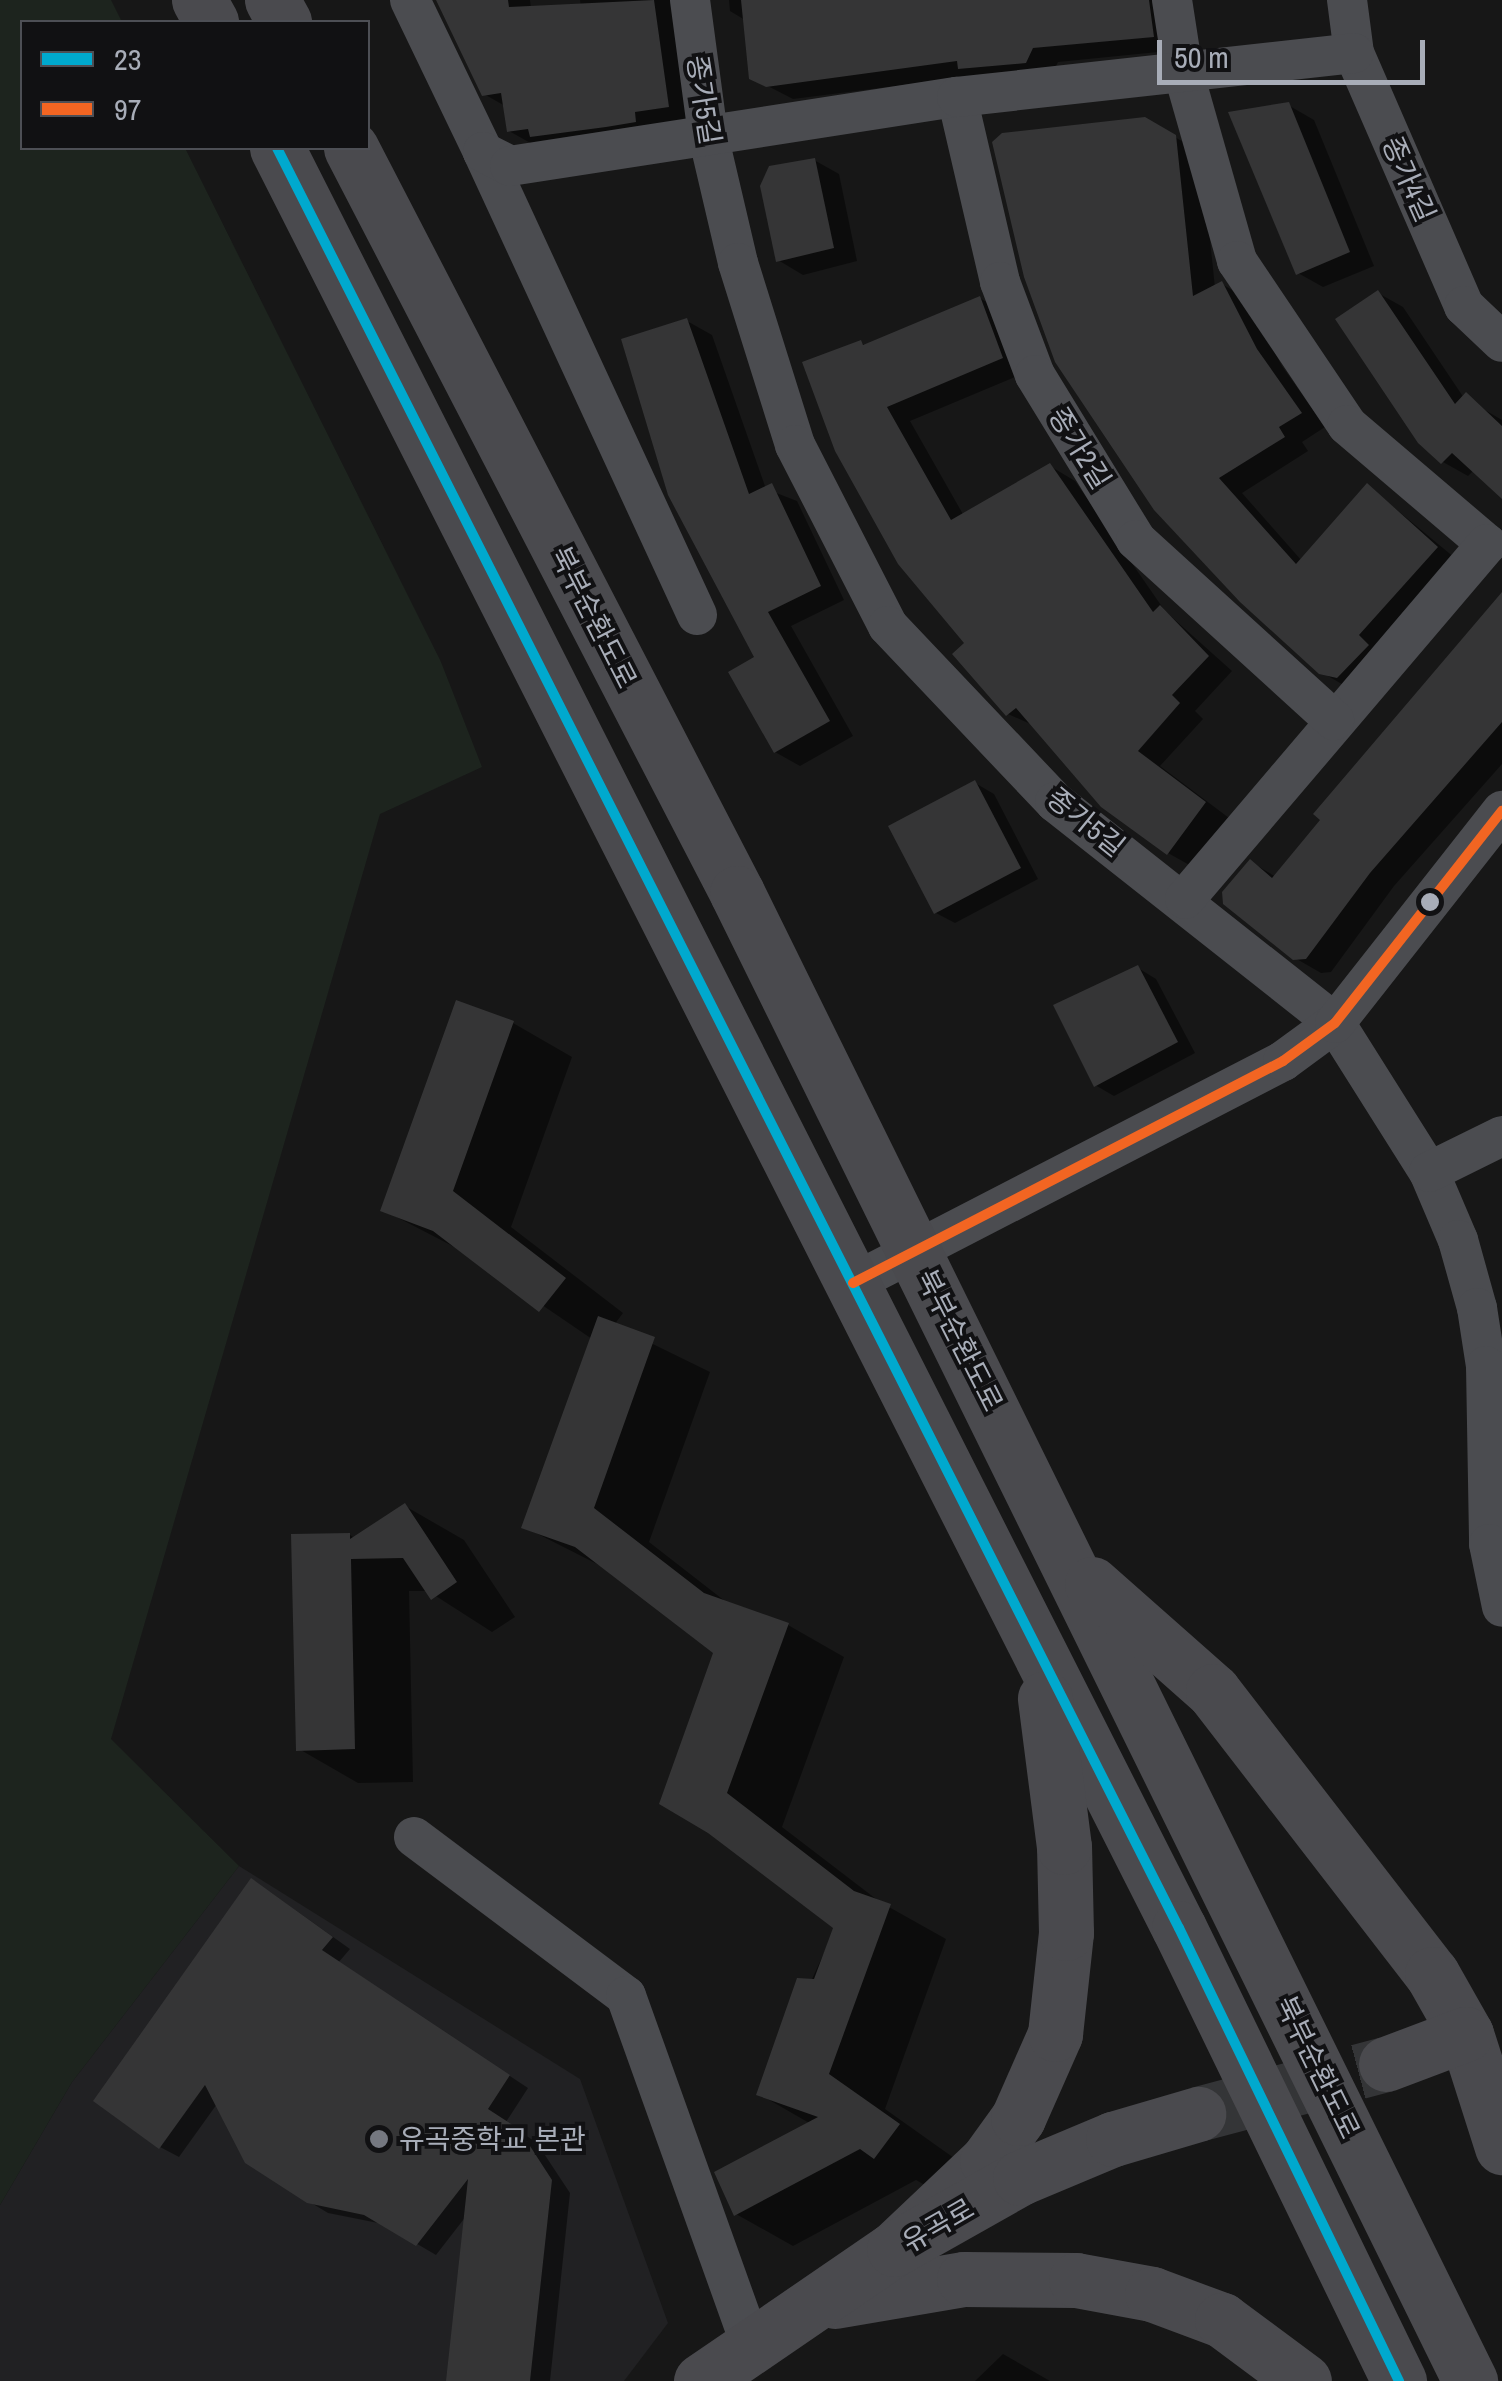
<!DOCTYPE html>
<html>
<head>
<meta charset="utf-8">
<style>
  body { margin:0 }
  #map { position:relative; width:1502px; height:2381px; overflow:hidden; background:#171717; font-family:"Archivo Narrow","Noto Sans KR",sans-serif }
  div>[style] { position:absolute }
  .built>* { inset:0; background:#212123 }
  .green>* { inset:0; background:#1d241e }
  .shadow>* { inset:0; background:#0007 }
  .building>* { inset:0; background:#353536 }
  .secondary-tunnel>* { height:55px; margin-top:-27.5px; transform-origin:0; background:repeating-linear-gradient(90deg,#343537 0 55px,transparent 0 83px) }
  .minor>* { height:40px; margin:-20px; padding:0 20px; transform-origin:20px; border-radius:20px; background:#4b4c50 }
  .secondary>* { height:55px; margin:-27.5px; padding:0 27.5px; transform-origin:27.5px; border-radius:27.5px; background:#4a4a4e }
  .bus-1>* { height:10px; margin:-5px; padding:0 5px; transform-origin:5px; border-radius:5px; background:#00a9ce }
  .bus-2>* { height:10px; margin:-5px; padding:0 5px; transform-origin:5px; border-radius:5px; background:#f26522 }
  .dots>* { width:28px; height:28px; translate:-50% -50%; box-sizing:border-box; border:5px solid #111113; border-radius:50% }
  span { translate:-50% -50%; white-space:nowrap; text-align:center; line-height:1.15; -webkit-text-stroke:8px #111113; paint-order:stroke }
  .street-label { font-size:28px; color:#a8adb8 }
  .poi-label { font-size:28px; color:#a8adb8 }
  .left { translate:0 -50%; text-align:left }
  .legend { position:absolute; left:20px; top:20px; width:350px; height:130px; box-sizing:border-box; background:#111113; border:2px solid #4d4f55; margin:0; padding:12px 18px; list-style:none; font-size:30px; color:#a8adb8 }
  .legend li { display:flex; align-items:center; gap:20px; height:50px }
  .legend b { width:50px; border:2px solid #4d4f55 }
  .scale { position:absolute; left:1157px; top:40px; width:268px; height:45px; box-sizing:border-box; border:5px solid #a8adb8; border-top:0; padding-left:12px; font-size:30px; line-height:35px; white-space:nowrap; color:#a8adb8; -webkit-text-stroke:8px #111113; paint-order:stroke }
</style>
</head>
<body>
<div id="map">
  <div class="built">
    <div style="clip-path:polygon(239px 1866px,580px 2079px,668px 2323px,624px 2381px,0 2381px,0 2205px,72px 2082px)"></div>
  </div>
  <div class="green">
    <div style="clip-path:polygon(0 0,111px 0,122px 22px,22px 22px,22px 148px,185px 148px,441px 662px,482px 767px,380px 814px,111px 1739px,239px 1866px,72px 2082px,0 2205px)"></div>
  </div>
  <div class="shadow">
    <div style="clip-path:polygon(439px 0,530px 0,531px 8px,582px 17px,580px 0,677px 0,693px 120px,534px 145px,509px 131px,505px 106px,484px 94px)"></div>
    <div style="clip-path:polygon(729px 0,1173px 0,1178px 50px,1058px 62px,1051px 76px,974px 76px,793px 99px,752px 78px,745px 20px,730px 11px)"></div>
    <div style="clip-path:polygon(1288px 105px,1314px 120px,1374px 266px,1323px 287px,1298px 273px)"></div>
    <div style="clip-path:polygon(1145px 120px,1201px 152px,1215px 288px,1222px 284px,1247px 299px,1282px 366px,1325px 427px,1302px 442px,1308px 451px,1242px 493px,1302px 561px,1368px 486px,1461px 563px,1347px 687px,1321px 672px,1156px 508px)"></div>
    <div style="clip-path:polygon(814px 160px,839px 174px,857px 261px,803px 275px,778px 260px)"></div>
    <div style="clip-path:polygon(1378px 293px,1403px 307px,1464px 398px,1502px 420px,1502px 496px,1474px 470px,1468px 476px,1443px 462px)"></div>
    <div style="clip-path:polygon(980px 298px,1004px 313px,1027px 372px,910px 421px,964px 516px,1050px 466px,1075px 481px,1165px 611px,1232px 671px,1195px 711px,1203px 719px,1160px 766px,1229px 818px,1193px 867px,1168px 853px,1035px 726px,1008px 714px,968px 644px,861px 343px,867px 346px)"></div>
    <div style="clip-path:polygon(687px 321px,712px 335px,766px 489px,797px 501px,844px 600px,791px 626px,853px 736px,800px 766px,775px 752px)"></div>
    <div style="clip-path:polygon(1502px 597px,1502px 764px,1394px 886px,1331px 972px,1321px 973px,1295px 958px,1251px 862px,1276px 877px)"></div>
    <div style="clip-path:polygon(975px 783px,994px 794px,1038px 879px,955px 923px,936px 913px)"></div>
    <div style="clip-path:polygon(1138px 968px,1156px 979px,1195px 1053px,1114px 1096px,1095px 1085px)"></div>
    <div style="clip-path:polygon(458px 1003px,513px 1023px,572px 1057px,511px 1227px,623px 1313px,614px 1325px,710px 1372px,649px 1542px,730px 1605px,788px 1625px,844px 1657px,782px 1827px,880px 1902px,946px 1939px,885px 2109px,954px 2158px,932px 2189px,916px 2180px,793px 2246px,736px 2214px,811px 2124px,759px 2094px,836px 1927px,709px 1831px,716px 1653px,607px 1569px,524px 1527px,592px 1339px,466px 1253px,383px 1210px)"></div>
    <div style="clip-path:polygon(405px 1506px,464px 1540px,515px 1617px,492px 1632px,428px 1591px,409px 1591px,413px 1782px,358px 1783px,299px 1749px,350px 1535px,356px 1539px)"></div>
    <div style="clip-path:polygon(270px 1892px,350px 1949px,338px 1963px,528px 2088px,506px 2122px,537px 2143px,570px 2193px,550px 2381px,448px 2381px,467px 2215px,436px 2255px,383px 2224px,328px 2213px,308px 2201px,217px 2104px,179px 2157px,160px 2147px)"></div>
    <div style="clip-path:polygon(1003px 2354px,1050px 2381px,975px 2381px)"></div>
  </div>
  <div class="building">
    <div style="clip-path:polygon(436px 0,508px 0,509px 7px,654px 0,669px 107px,635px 112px,636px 122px,606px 127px,530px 137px,528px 129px,507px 132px,501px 93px,482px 96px)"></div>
    <div style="clip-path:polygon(741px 0,1149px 0,1154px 37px,1033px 48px,1026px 63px,958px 69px,957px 61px,766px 87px,749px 79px)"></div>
    <div style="clip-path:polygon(1289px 102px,1350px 252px,1296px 275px,1228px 112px)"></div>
    <div style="clip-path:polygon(1145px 117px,1176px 135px,1193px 296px,1222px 281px,1257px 349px,1302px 413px,1279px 427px,1285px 437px,1219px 478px,1296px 564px,1367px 483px,1438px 547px,1359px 635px,1369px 645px,1337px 678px,1319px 674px,1240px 602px,1154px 510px,1055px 362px,1024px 277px,992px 142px,1002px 133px)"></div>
    <div style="clip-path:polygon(815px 158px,834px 248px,776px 262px,760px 186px,769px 166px)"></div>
    <div style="clip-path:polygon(1378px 290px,1455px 404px,1466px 392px,1502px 426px,1502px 499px,1452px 453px,1441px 464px,1418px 443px,1335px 319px)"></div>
    <div style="clip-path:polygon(980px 296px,1003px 358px,887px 407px,951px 520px,1050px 463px,1153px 612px,1160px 605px,1209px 656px,1172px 695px,1180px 703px,1138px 751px,1206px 802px,1167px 855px,1101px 807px,1016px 708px,1006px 716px,952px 654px,964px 643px,898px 564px,835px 451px,802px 362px,861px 340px,863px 345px)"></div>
    <div style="clip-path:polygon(687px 318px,749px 494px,772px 483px,821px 586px,768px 612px,830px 721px,774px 753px,728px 672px,754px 657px,668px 495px,621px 339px)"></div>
    <div style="clip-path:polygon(1502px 592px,1502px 722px,1370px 873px,1306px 959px,1293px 960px,1223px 904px,1222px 892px,1250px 859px,1272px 878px,1320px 820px,1313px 814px)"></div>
    <div style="clip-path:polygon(975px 780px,1021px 868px,934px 914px,888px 826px)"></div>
    <div style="clip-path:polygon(1138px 965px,1178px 1042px,1094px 1087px,1053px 1005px)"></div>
    <div style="clip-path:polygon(456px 1000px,514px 1021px,453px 1191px,566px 1278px,539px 1312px,433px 1231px,380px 1211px)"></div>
    <div style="clip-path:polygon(598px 1316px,655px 1337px,594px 1508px,704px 1593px,789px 1623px,727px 1793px,854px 1891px,891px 1904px,829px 2074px,900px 2124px,874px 2159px,860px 2149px,734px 2216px,714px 2172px,818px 2117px,756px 2095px,797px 1978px,814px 1979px,833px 1928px,708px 1833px,659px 1804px,713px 1653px,575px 1547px,521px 1528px)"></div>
    <div style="clip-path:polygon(405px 1503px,457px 1582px,431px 1600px,403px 1558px,351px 1559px,355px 1749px,296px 1751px,291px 1534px,350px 1533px,350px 1539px)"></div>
    <div style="clip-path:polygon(251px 1878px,333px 1937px,322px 1950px,510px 2075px,488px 2109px,519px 2129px,552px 2180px,530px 2381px,446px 2381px,468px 2179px,416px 2246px,364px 2215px,307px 2203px,245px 2163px,205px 2085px,159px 2149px,93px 2101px)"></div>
  </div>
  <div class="secondary-tunnel">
    <div style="left:1198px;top:2114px;width:195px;rotate:-14.9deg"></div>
  </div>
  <div class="minor">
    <div style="left:410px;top:0;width:169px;rotate:64.3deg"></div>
    <div style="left:690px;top:0;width:136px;rotate:82.4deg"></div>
    <div style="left:708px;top:135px;width:131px;rotate:76.8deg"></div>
    <div style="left:738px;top:263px;width:191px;rotate:72.6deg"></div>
    <div style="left:795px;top:445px;width:203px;rotate:62.8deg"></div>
    <div style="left:888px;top:626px;width:243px;rotate:46.5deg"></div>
    <div style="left:1055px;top:802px;width:357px;rotate:38.3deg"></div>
    <div style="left:1335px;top:1023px;width:176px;rotate:57.8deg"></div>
    <div style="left:1429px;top:1172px;width:74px;rotate:66.9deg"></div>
    <div style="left:1458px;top:1240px;width:71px;rotate:74.4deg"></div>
    <div style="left:1477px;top:1308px;width:59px;rotate:81.2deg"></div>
    <div style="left:1486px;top:1366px;width:178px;rotate:89deg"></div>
    <div style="left:1489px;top:1544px;width:64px;rotate:78.3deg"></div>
    <div style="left:1172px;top:0;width:72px;rotate:81.2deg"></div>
    <div style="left:1183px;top:71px;width:198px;rotate:74.1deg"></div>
    <div style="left:1237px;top:261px;width:197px;rotate:56.1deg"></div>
    <div style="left:1347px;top:425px;width:184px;rotate:40.4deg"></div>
    <div style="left:1487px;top:544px;width:466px;rotate:130.4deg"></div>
    <div style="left:1347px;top:0;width:53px;rotate:82.5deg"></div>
    <div style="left:1354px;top:53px;width:276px;rotate:66.5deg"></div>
    <div style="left:1464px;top:306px;width:52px;rotate:43.5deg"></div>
    <div style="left:957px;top:97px;width:190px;rotate:76.9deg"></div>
    <div style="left:1000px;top:282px;width:99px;rotate:69.4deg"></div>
    <div style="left:1035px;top:375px;width:193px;rotate:58.5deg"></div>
    <div style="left:1136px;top:540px;width:268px;rotate:42.3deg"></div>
    <div style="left:697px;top:615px;width:510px;rotate:-114.81deg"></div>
    <div style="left:483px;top:152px;width:30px;rotate:27deg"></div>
    <div style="left:510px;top:166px;width:452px;rotate:-8.8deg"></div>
    <div style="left:957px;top:97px;width:399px;rotate:-6.3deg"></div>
    <div style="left:1429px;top:1172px;width:81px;rotate:-26.3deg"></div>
    <div style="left:853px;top:1283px;width:484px;rotate:-27.3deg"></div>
    <div style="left:1283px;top:1061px;width:64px;rotate:-36.2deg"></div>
    <div style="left:1335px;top:1023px;width:270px;rotate:-51.8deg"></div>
    <div style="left:414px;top:1837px;width:265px;rotate:36.9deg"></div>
    <div style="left:626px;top:1996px;width:368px;rotate:70.3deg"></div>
  </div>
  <div class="secondary">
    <div style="left:199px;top:0;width:25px;rotate:61deg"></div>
    <div style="left:272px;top:0;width:25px;rotate:61deg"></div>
    <div style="left:277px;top:148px;width:1995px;rotate:63.13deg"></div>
    <div style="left:1179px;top:1928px;width:504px;rotate:64.1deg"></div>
    <div style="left:351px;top:148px;width:839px;rotate:62.61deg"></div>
    <div style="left:737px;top:893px;width:1659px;rotate:63.77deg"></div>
    <div style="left:1092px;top:1584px;width:162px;rotate:41.5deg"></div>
    <div style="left:1213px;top:1691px;width:358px;rotate:52.3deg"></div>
    <div style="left:1432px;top:1974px;width:69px;rotate:60.5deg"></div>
    <div style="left:1466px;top:2034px;width:119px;rotate:72.3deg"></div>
    <div style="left:1386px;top:2064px;width:85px;rotate:-20.6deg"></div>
    <div style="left:894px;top:2249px;width:128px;rotate:-43.4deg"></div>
    <div style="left:987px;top:2161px;width:53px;rotate:-54.2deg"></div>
    <div style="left:1018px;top:2118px;width:92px;rotate:-66.2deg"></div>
    <div style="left:1055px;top:2034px;width:102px;rotate:-83.8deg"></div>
    <div style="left:1066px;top:1933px;width:86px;rotate:-91.3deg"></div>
    <div style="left:1064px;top:1847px;width:150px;rotate:-97.3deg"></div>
    <div style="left:835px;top:2301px;width:131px;rotate:-9.7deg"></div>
    <div style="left:964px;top:2279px;width:112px;rotate:0.5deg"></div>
    <div style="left:1076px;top:2280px;width:77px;rotate:10.4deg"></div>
    <div style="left:1152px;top:2294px;width:75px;rotate:20.4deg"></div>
    <div style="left:1222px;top:2320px;width:102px;rotate:36.6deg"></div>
    <div style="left:701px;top:2381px;width:234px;rotate:-34.4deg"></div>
    <div style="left:894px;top:2249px;width:145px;rotate:-29.4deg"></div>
    <div style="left:1020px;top:2178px;width:101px;rotate:-22.8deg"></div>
    <div style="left:1113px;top:2139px;width:89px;rotate:-16.4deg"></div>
  </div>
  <div class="bus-1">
    <div style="left:277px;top:148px;width:1995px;rotate:63.13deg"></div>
    <div style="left:1179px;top:1928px;width:504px;rotate:64.1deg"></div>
  </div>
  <div class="bus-2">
    <div style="left:853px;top:1283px;width:484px;rotate:-27.3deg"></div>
    <div style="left:1283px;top:1061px;width:64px;rotate:-36.2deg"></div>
    <div style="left:1335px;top:1023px;width:270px;rotate:-51.8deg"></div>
  </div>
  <div class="dots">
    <div style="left:1430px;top:902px;background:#a8adb8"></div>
    <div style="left:379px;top:2139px;background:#757880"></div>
  </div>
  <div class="street-label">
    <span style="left:704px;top:100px;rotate:81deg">종가5길</span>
    <span style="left:1409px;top:179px;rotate:66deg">종가4길</span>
    <span style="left:1080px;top:448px;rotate:58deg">종가2길</span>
    <span style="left:594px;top:617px;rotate:63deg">북부순환도로</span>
    <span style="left:1086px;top:822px;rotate:39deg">종가5길</span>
    <span style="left:960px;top:1340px;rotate:63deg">북부순환도로</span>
    <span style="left:1318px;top:2067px;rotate:64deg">북부순환도로</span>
    <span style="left:938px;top:2225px;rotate:-30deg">유곡로</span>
  </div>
  <div class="poi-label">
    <span class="left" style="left:399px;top:2139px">유곡중학교 본관</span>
  </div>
  <ul class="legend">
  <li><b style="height:12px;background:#00a9ce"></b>23</li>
  <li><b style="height:12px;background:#f26522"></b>97</li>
  </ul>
  <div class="scale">50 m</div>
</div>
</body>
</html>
